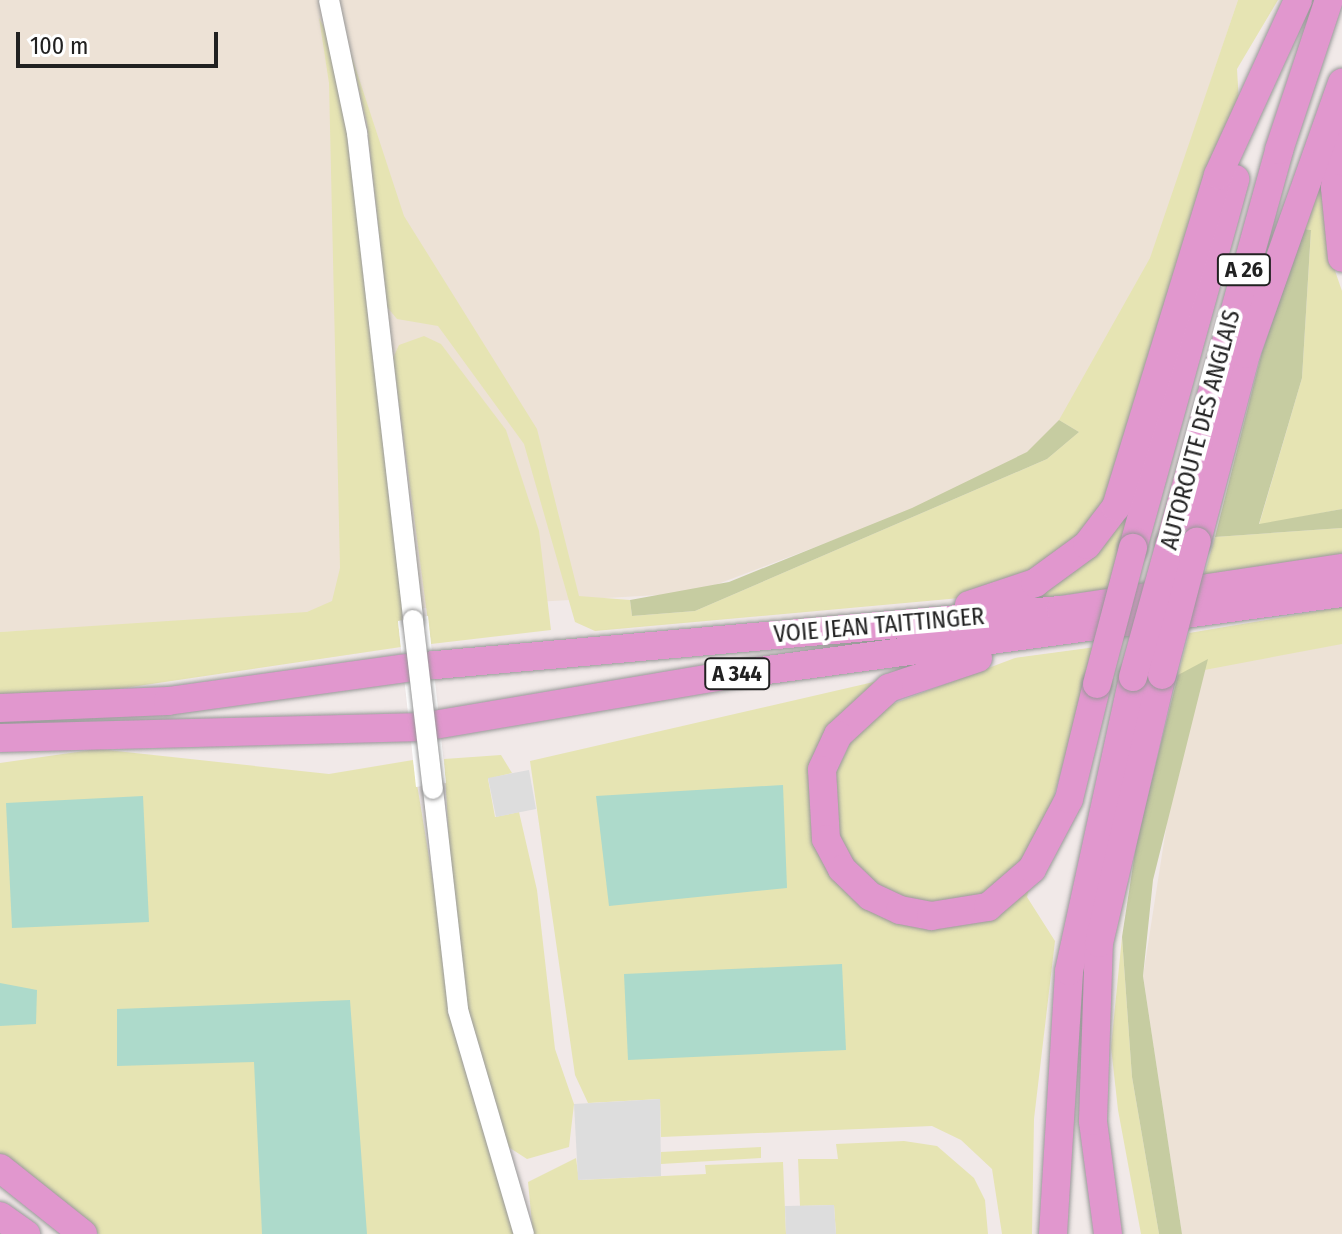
<!DOCTYPE html>
<html>
<head>
<meta charset="utf-8">
<style>
  body { margin:0 }
  #map { position:relative; width:1342px; height:1234px; overflow:hidden; background:#f1e9e8; font-family:"Fira Sans Condensed",sans-serif }
  div>[style] { position:absolute }
  .farmland>* { inset:0; background:#ede2d6 }
  .grass>* { inset:0; background:#e6e4b3 }
  .forest>* { inset:0; background:#c6cca1 }
  .parking>* { inset:0; background:#ddd }
  .water>* { inset:0; background:#addacb }
  .pier>* { inset:0; background:#fff }
  .roads { filter:drop-shadow(0 0 2px #989898) drop-shadow(0 0 2px #989898) }
  .minor>* { height:20px; margin:-10px; padding:0 10px; transform-origin:10px; border-radius:10px; background:#fff }
  .highway>* { height:28px; margin:-14px; padding:0 14px; transform-origin:14px; border-radius:14px; background:#e197ce }
  .bridges { filter:drop-shadow(0 0 2px #989898) drop-shadow(0 0 2px #989898) }
  .minor-bridge>* { height:20px; margin:-10px; padding:0 10px; transform-origin:10px; border-radius:10px; background:#fff }
  .highway-bridge>* { height:28px; margin:-14px; padding:0 14px; transform-origin:14px; border-radius:14px; background:#e197ce }
  span { translate:-50% -50%; white-space:nowrap; text-align:center; line-height:1.15; -webkit-text-stroke:8px #fff; paint-order:stroke }
  .shield-label span { padding:2px 6px; background:#fff; border:2px solid; border-radius:6px; -webkit-text-stroke-width:0 }
  .shield-label { font-size:22px; color:#212121; font-weight:700 }
  .street-label { font-size:24px; color:#212121 }
  .scale { position:absolute; left:16px; top:32px; width:202px; height:36px; box-sizing:border-box; border:4px solid #212121; border-top:0; padding-left:10px; font-size:24px; line-height:28px; white-space:nowrap; color:#212121; -webkit-text-stroke:6px #fff; paint-order:stroke }
</style>
</head>
<body>
<div id="map">
  <div class="farmland">
    <div style="clip-path:polygon(0 0,1238px 0,1098px 417px,1047px 459px,694px 593px,0 632px)"></div>
    <div style="clip-path:polygon(1342px 635px,1342px 1234px,1182px 1234px,1143px 976px,1173px 784px,1208px 659px)"></div>
  </div>
  <div class="grass">
    <div style="clip-path:polygon(1238px 0,1278px 0,1237px 69px,1239px 103px,1101px 512px,1077px 539px,1018px 584px,960px 598px,595px 631px,575px 622px,524px 444px,438px 326px,397px 319px,387px 307px,367px 123px,350px 51px,404px 216px,537px 429px,579px 596px,630px 600px,632px 616px,695px 611px,1047px 459px,1079px 432px,1059px 420px,1150px 258px)"></div>
    <div style="clip-path:polygon(319px 18px,333px 44px,354px 168px,405px 620px,398px 621px,401px 647px,104px 691px,0 697px,0 632px,307px 612px,332px 601px,340px 568px,329px 83px)"></div>
    <div style="clip-path:polygon(1328px 148px,1333px 265px,1342px 291px,1342px 509px,1259px 525px,1302px 378px,1311px 230px,1304px 229px)"></div>
    <div style="clip-path:polygon(424px 336px,441px 344px,506px 430px,539px 531px,551px 630px,431px 644px,393px 358px,399px 345px)"></div>
    <div style="clip-path:polygon(1152px 417px,1111px 589px,1017px 601px,1088px 551px)"></div>
    <div style="clip-path:polygon(1342px 528px,1342px 555px,1204px 576px,1215px 537px)"></div>
    <div style="clip-path:polygon(1342px 607px,1342px 644px,1178px 675px,1189px 633px)"></div>
    <div style="clip-path:polygon(1096px 647px,1045px 828px,1004px 883px,967px 904px,928px 908px,884px 890px,854px 863px,837px 837px,832px 781px,856px 731px,879px 709px,1015px 658px)"></div>
    <div style="clip-path:polygon(878px 681px,836px 721px,827px 860px,928px 925px,1031px 879px,1027px 897px,1055px 941px,1034px 1119px,1032px 1234px,1002px 1234px,992px 1169px,961px 1140px,932px 1126px,661px 1137px,660px 1099px,588px 1103px,575px 1075px,530px 761px)"></div>
    <div style="clip-path:polygon(98px 749px,329px 774px,413px 760px,463px 1063px,517px 1234px,99px 1234px,0 1158px,0 763px)"></div>
    <div style="clip-path:polygon(501px 755px,512px 773px,488px 779px,495px 817px,519px 812px,537px 890px,555px 1049px,574px 1104px,569px 1147px,527px 1159px,502px 1143px,470px 1031px,453px 908px,444px 759px)"></div>
    <div style="clip-path:polygon(1122px 937px,1132px 1077px,1159px 1234px,1141px 1234px,1118px 1110px,1111px 1047px)"></div>
    <div style="clip-path:polygon(904px 1141px,937px 1146px,974px 1178px,985px 1200px,988px 1234px,836px 1234px,834px 1205px,800px 1206px,798px 1159px,838px 1159px,836px 1144px)"></div>
    <div style="clip-path:polygon(761px 1147px,761px 1158px,661px 1164px,661px 1152px)"></div>
    <div style="clip-path:polygon(576px 1158px,579px 1180px,706px 1174px,705px 1165px,783px 1162px,786px 1234px,533px 1234px,528px 1182px)"></div>
  </div>
  <div class="forest">
    <div style="clip-path:polygon(1304px 229px,1311px 230px,1302px 378px,1259px 524px,1342px 509px,1342px 528px,1215px 537px,1262px 352px)"></div>
    <div style="clip-path:polygon(1059px 420px,1079px 432px,1047px 459px,695px 611px,632px 616px,630px 600px,729px 582px,912px 508px,1027px 452px)"></div>
    <div style="clip-path:polygon(1208px 659px,1153px 880px,1143px 976px,1182px 1234px,1159px 1234px,1132px 1077px,1122px 937px,1137px 839px,1178px 675px)"></div>
  </div>
  <div class="parking">
    <div style="clip-path:polygon(529px 770px,536px 809px,496px 817px,488px 778px)"></div>
    <div style="clip-path:polygon(660px 1099px,661px 1176px,578px 1180px,574px 1104px)"></div>
    <div style="clip-path:polygon(834px 1205px,836px 1234px,786px 1234px,785px 1206px)"></div>
  </div>
  <div class="water">
    <div style="clip-path:polygon(783px 785px,787px 888px,609px 906px,596px 796px)"></div>
    <div style="clip-path:polygon(143px 796px,149px 922px,12px 928px,6px 803px)"></div>
    <div style="clip-path:polygon(842px 964px,846px 1050px,628px 1060px,624px 974px)"></div>
    <div style="clip-path:polygon(0 983px,37px 990px,36px 1024px,0 1026px)"></div>
    <div style="clip-path:polygon(350px 1000px,367px 1234px,262px 1234px,254px 1062px,117px 1066px,117px 1009px)"></div>
  </div>
  <div class="pier">
    <div style="clip-path:polygon(428px 616px,446px 783px,416px 787px,398px 621px)"></div>
  </div>
  <div class="roads">
    <div class="minor">
      <div style="left:329px;top:0;width:136px;rotate:78.1deg"></div>
      <div style="left:357px;top:133px;width:490px;rotate:83.4deg"></div>
      <div style="left:433px;top:789px;width:222px;rotate:83.5deg"></div>
      <div style="left:458px;top:1010px;width:234px;rotate:73.6deg"></div>
    </div>
    <div class="highway">
      <div style="left:1342px;top:135px;width:53px;rotate:97.5deg"></div>
      <div style="left:1335px;top:188px;width:70px;rotate:84.3deg"></div>
      <div style="left:1197px;top:541px;width:193px;rotate:-75.3deg"></div>
      <div style="left:1246px;top:354px;width:288px;rotate:-70.5deg"></div>
      <div style="left:1170px;top:544px;width:409px;rotate:-74.5deg"></div>
      <div style="left:1279px;top:150px;width:158px;rotate:-71.6deg"></div>
      <div style="left:1133px;top:548px;width:383px;rotate:-74.5deg"></div>
      <div style="left:969px;top:605px;width:70px;rotate:-18.4deg"></div>
      <div style="left:1035px;top:583px;width:64px;rotate:-36.2deg"></div>
      <div style="left:1087px;top:545px;width:48px;rotate:-52.7deg"></div>
      <div style="left:1116px;top:507px;width:347px;rotate:-72.9deg"></div>
      <div style="left:1218px;top:175px;width:192px;rotate:-65.4deg"></div>
      <div style="left:978px;top:658px;width:94px;rotate:161.4deg"></div>
      <div style="left:889px;top:688px;width:69px;rotate:137.3deg"></div>
      <div style="left:838px;top:735px;width:38px;rotate:115deg"></div>
      <div style="left:822px;top:770px;width:69px;rotate:86.7deg"></div>
      <div style="left:826px;top:839px;width:34px;rotate:62deg"></div>
      <div style="left:842px;top:869px;width:39px;rotate:44deg"></div>
      <div style="left:870px;top:896px;width:33px;rotate:25deg"></div>
      <div style="left:900px;top:910px;width:32px;rotate:11deg"></div>
      <div style="left:931px;top:916px;width:58px;rotate:-9deg"></div>
      <div style="left:988px;top:907px;width:58px;rotate:-40.8deg"></div>
      <div style="left:1032px;top:869px;width:79px;rotate:-62.1deg"></div>
      <div style="left:1069px;top:799px;width:118px;rotate:-76.3deg"></div>
      <div style="left:0;top:708px;width:168px;rotate:-2.4deg"></div>
      <div style="left:168px;top:701px;width:247px;rotate:-7.9deg"></div>
      <div style="left:413px;top:667px;width:651px;rotate:-5.03deg"></div>
      <div style="left:1061px;top:610px;width:284px;rotate:-8.5deg"></div>
      <div style="left:0;top:738px;width:422px;rotate:-1.5deg"></div>
      <div style="left:422px;top:727px;width:305px;rotate:-9.6deg"></div>
      <div style="left:723px;top:676px;width:625px;rotate:-7.64deg"></div>
      <div style="left:0;top:1168px;width:106px;rotate:38.5deg"></div>
      <div style="left:0;top:1216px;width:32px;rotate:35deg"></div>
      <div style="left:1053px;top:1234px;width:263px;rotate:-86.5deg"></div>
      <div style="left:1069px;top:971px;width:301px;rotate:-77.7deg"></div>
      <div style="left:1108px;top:1234px;width:114px;rotate:-97.6deg"></div>
      <div style="left:1093px;top:1121px;width:178px;rotate:-88.1deg"></div>
      <div style="left:1099px;top:943px;width:275px;rotate:-76.8deg"></div>
    </div>
  </div>
  <div class="bridges">
    <div class="minor-bridge">
      <div style="left:413px;top:620px;width:170px;rotate:83.3deg"></div>
    </div>
    <div class="highway-bridge">
      <div style="left:1162px;top:675px;width:138px;rotate:-75.4deg"></div>
      <div style="left:1133px;top:677px;width:138px;rotate:-74.5deg"></div>
      <div style="left:1097px;top:684px;width:141px;rotate:-75.2deg"></div>
    </div>
  </div>
  <div class="shield-label">
    <span style="left:1244px;top:270px">A 26</span>
    <span style="left:737px;top:674px">A 344</span>
  </div>
  <div class="street-label">
    <span style="left:1201px;top:430px;rotate:-75deg">AUTOROUTE DES ANGLAIS</span>
    <span style="left:879px;top:626px;rotate:-5deg">VOIE JEAN TAITTINGER</span>
  </div>
  <div class="scale">100 m</div>
</div>
</body>
</html>
